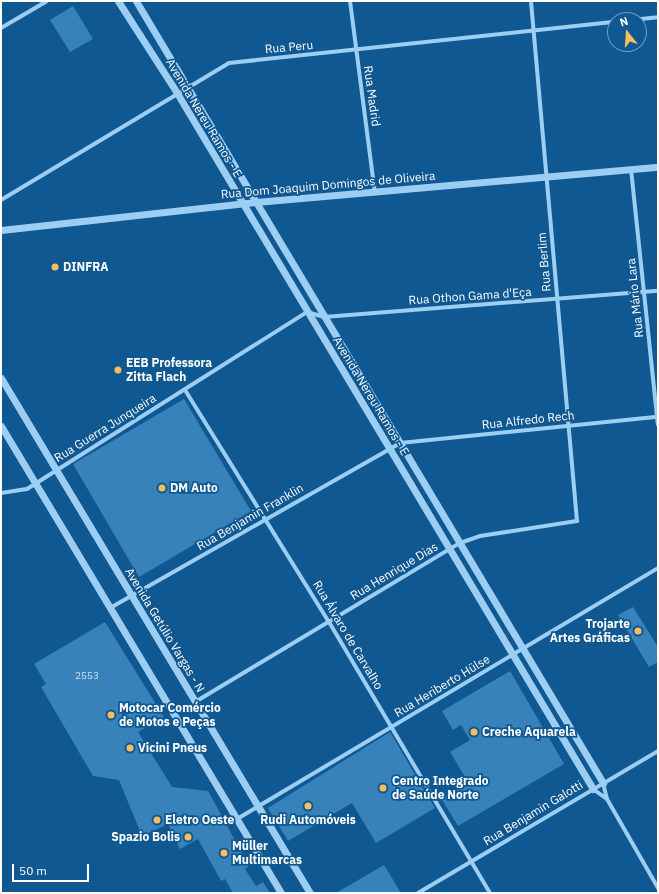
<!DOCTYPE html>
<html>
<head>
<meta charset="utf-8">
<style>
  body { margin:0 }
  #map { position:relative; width:659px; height:894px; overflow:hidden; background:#105892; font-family:"IBM Plex Sans",sans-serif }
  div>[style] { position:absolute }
  .building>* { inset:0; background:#3882bb }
  .minor>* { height:4px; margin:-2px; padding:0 2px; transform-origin:2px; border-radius:2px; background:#9ccef3 }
  .tertiary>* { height:7px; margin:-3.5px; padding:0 3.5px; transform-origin:3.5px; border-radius:3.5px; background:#9ccef3 }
  .dots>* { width:11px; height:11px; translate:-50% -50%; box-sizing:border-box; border:2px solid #105892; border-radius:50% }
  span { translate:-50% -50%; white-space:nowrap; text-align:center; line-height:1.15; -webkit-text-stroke:3.5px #105892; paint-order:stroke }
  .number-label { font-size:10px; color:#cde0ee }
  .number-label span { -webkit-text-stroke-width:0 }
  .street-label { font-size:12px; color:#fff }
  .poi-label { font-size:12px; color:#fff; font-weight:700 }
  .left { translate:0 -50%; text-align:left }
  .right { translate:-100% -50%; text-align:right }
  .frame { position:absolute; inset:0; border:2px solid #fff; pointer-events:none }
  .north { position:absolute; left:607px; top:12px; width:40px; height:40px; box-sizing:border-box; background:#105892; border:1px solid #709bbe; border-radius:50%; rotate:343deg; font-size:11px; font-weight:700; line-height:16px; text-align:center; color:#fff }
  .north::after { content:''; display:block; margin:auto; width:14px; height:18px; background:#ffbd5e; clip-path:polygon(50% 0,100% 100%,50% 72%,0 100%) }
  .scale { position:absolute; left:12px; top:864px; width:77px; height:18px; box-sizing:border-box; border:2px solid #fff; border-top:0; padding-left:5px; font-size:12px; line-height:14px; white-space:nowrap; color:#fff; -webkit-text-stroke:3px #105892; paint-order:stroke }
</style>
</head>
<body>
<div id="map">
  <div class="building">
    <div style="clip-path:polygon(73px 6px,93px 39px,70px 52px,50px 20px)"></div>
    <div style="clip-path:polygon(184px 399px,251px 511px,139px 577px,73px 464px)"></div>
    <div style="clip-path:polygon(633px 607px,658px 647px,658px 662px,649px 667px,618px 615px)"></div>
    <div style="clip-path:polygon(105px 622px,164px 717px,138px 732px,172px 787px,208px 791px,249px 866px,245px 869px,256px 886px,263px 882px,270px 893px,233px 893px,225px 879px,221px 881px,198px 839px,180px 849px,168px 824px,142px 836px,119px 780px,93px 776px,41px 687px,46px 684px,34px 664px)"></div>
    <div style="clip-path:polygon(510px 671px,564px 764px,458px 826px,441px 798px,468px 782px,450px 752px,470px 740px,461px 725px,453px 730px,442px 711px)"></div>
    <div style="clip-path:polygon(390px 732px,435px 808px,376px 843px,352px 803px,288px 841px,268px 808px)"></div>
    <div style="clip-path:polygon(384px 865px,401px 893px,336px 893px)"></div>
  </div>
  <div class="minor">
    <div style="left:350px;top:1px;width:194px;rotate:82.6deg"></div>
    <div style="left:631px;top:20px;width:27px;rotate:-6deg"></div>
    <div style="left:1px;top:28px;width:53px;rotate:-30.4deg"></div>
    <div style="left:631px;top:169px;width:257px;rotate:84deg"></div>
    <div style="left:1px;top:200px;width:266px;rotate:-31deg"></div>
    <div style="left:229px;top:63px;width:388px;rotate:-6.1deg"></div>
    <div style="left:185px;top:390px;width:273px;rotate:58.2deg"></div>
    <div style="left:329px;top:622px;width:315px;rotate:59.3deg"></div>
    <div style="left:1px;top:493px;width:26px;rotate:-9deg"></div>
    <div style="left:27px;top:489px;width:331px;rotate:-32.3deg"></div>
    <div style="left:307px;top:312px;width:18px;rotate:16deg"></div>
    <div style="left:324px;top:317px;width:335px;rotate:-4.5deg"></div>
    <div style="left:110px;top:608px;width:334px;rotate:-29.6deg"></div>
    <div style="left:400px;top:443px;width:259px;rotate:-5.8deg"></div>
    <div style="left:195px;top:702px;width:309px;rotate:-31deg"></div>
    <div style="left:460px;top:543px;width:21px;rotate:-19deg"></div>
    <div style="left:480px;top:536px;width:98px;rotate:-8.8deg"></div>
    <div style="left:577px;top:521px;width:522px;rotate:-95.06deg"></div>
    <div style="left:603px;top:783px;width:16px;rotate:76deg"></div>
    <div style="left:607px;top:799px;width:103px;rotate:60.2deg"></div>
    <div style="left:593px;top:789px;width:17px;rotate:36deg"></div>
    <div style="left:237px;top:819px;width:490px;rotate:-30.8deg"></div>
    <div style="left:418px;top:893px;width:279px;rotate:-30.6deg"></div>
  </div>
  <div class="tertiary">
    <div style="left:118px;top:1px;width:109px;rotate:57.3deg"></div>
    <div style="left:177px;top:93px;width:811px;rotate:59.13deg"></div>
    <div style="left:136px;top:1px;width:911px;rotate:59.15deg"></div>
    <div style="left:1px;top:230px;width:257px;rotate:-6.3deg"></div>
    <div style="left:256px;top:202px;width:404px;rotate:-5deg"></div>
    <div style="left:1px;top:378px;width:601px;rotate:59.04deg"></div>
    <div style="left:1px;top:426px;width:545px;rotate:59.05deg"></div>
  </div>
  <div class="dots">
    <div style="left:55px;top:267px;background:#ffbd5e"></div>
    <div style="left:118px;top:370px;background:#ffbd5e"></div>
    <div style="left:162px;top:488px;background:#ffbd5e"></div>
    <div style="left:638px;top:631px;background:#ffbd5e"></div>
    <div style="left:111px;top:715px;background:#ffbd5e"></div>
    <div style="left:474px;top:732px;background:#ffbd5e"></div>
    <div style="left:130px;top:748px;background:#ffbd5e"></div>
    <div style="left:383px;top:788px;background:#ffbd5e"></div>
    <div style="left:308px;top:806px;background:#ffbd5e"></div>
    <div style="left:157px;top:820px;background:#ffbd5e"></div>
    <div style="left:188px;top:837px;background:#ffbd5e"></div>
    <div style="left:224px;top:853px;background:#ffbd5e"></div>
  </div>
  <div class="number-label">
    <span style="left:87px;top:676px">2553</span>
  </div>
  <div class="street-label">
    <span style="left:289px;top:47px;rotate:-5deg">Rua Peru</span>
    <span style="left:372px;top:96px;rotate:82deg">Rua Madrid</span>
    <span style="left:204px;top:118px;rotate:59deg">Avenida Nereu Ramos - E</span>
    <span style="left:328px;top:185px;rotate:-5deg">Rua Dom Joaquim Domingos de Oliveira</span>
    <span style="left:544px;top:262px;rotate:-95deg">Rua Berlim</span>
    <span style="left:470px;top:296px;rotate:-4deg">Rua Othon Gama d'Eça</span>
    <span style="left:635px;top:298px;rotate:-96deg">Rua Mário Lara</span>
    <span style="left:371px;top:396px;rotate:59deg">Avenida Nereu Ramos - E</span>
    <span style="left:528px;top:420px;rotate:-6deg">Rua Alfredo Rech</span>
    <span style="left:105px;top:428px;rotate:-32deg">Rua Guerra Junqueira</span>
    <span style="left:250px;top:517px;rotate:-30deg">Rua Benjamin Franklin</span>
    <span style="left:394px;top:571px;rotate:-31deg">Rua Henrique Dias</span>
    <span style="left:165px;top:630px;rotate:59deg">Avenida Getúlio Vargas - N</span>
    <span style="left:348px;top:635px;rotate:59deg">Rua Álvaro de Carvalho</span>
    <span style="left:442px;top:686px;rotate:-31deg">Rua Heriberto Hülse</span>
    <span style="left:533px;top:813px;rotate:-31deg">Rua Benjamin Galotti</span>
  </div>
  <div class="poi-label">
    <span class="left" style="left:63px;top:267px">DINFRA</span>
    <span class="left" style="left:126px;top:370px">EEB Professora<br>Zitta Flach</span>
    <span class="left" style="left:170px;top:488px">DM Auto</span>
    <span class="right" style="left:630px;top:631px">Trojarte<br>Artes Gráficas</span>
    <span class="left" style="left:119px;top:715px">Motocar Comércio<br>de Motos e Peças</span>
    <span class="left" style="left:482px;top:732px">Creche Aquarela</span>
    <span class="left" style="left:138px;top:748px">Vicini Pneus</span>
    <span class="left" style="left:392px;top:788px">Centro Integrado<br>de Saúde Norte</span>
    <span class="left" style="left:165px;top:820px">Eletro Oeste</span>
    <span style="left:308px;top:820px">Rudi Automóveis</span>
    <span class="right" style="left:180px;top:837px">Spazio Bolis</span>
    <span class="left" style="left:232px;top:853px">Müller<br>Multimarcas</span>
  </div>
  <div class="frame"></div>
  <div class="north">N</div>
  <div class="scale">50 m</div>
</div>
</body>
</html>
